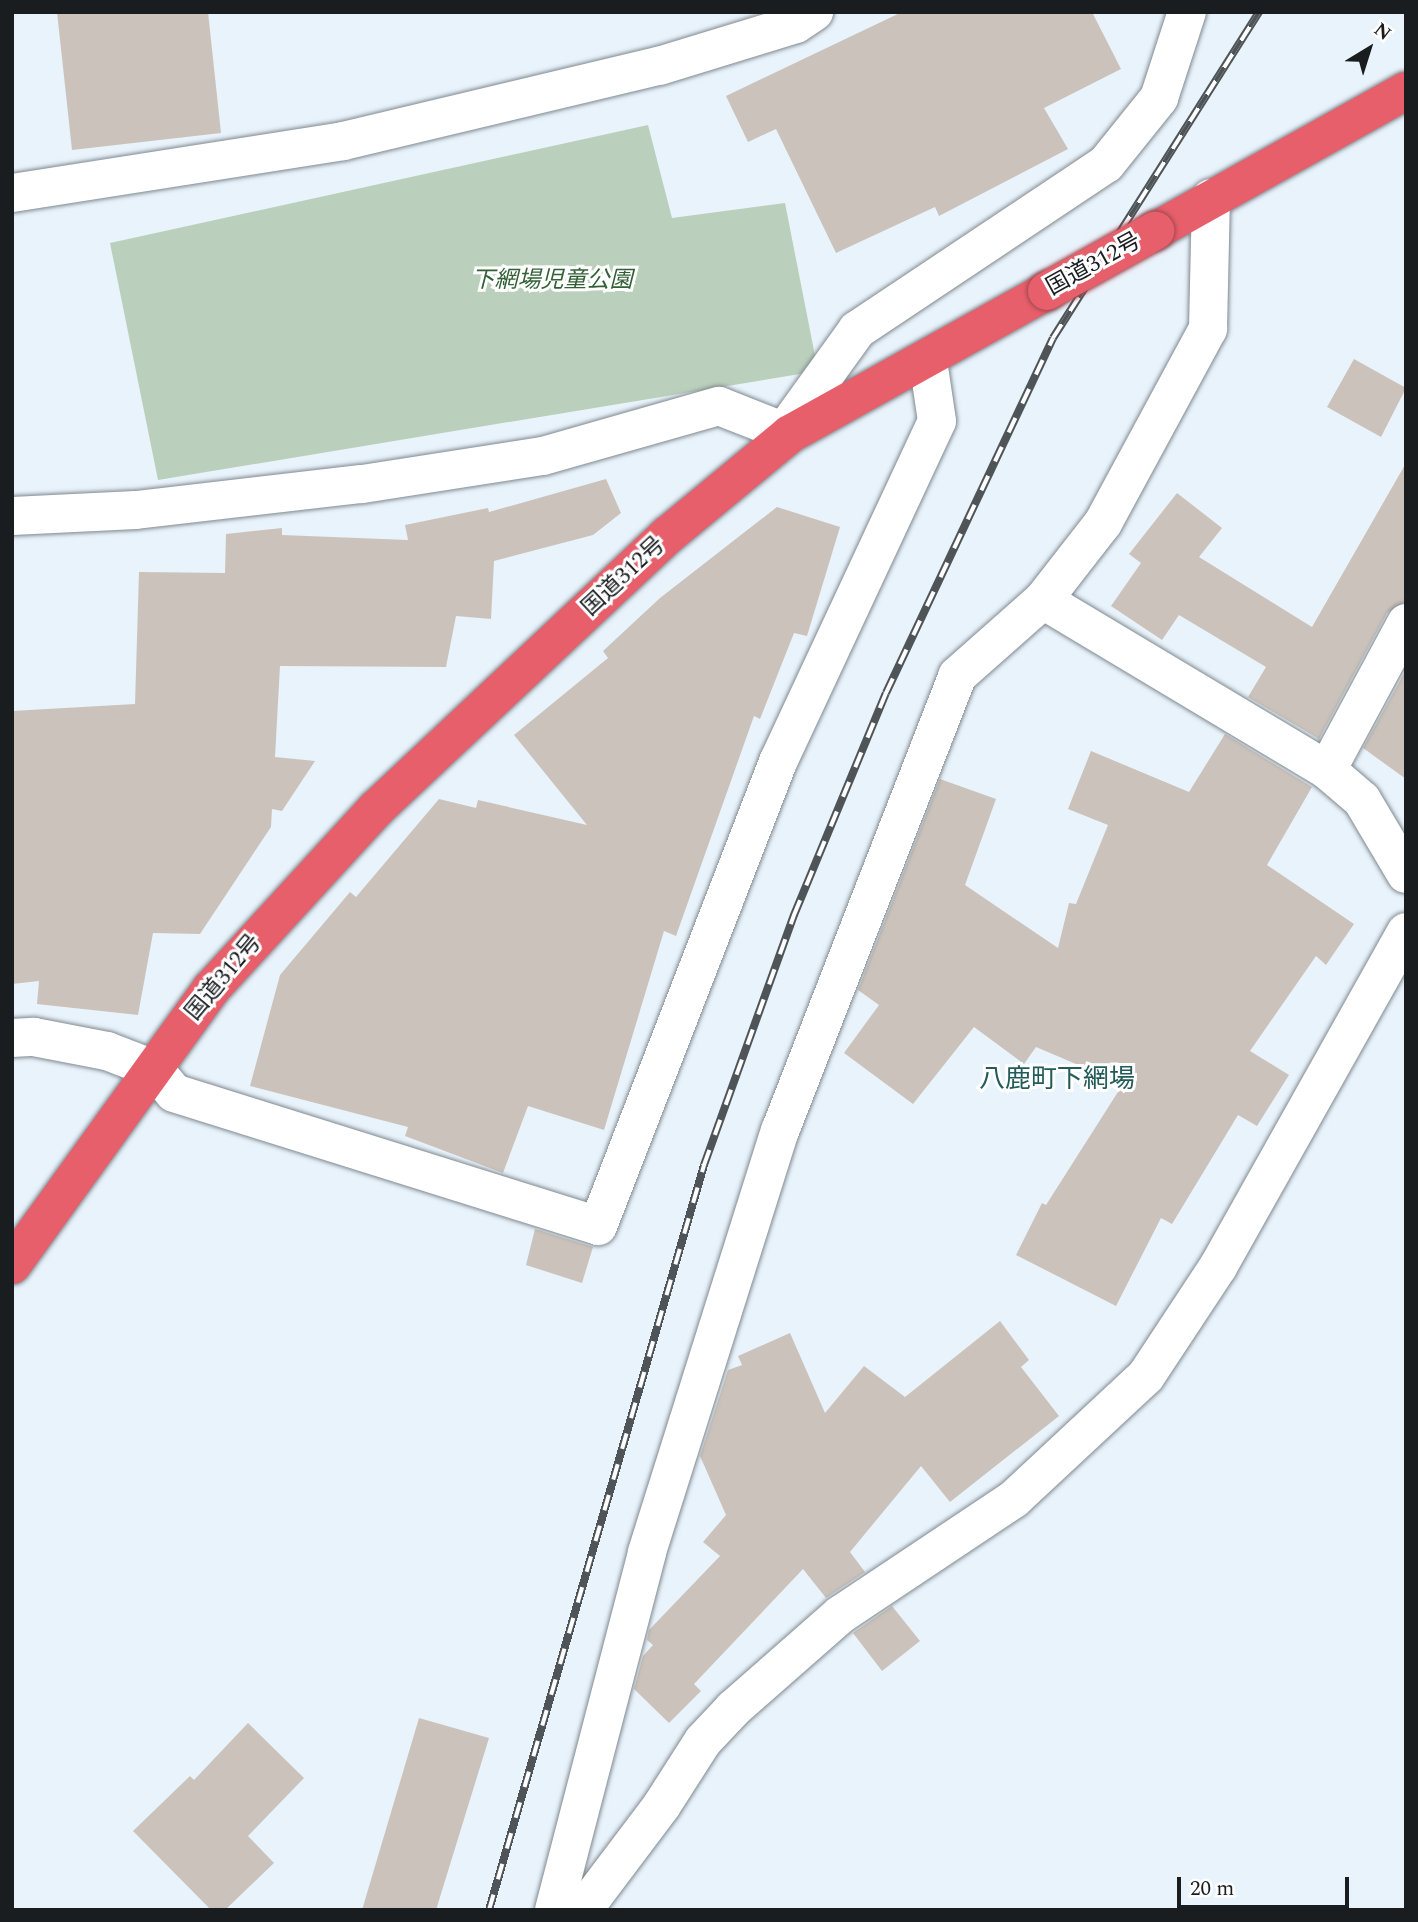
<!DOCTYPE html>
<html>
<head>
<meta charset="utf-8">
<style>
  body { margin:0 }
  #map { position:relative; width:1418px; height:1922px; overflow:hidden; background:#e9f3fb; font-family:Spectral,"Noto Sans JP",serif }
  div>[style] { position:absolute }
  .green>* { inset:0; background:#bbd0bc }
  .building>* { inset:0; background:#cbc3bb }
  .roads { filter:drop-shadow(0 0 2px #808990) drop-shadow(0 0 2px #808990) }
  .minor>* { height:38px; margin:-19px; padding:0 19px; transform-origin:19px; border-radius:19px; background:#fff }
  .highway>* { height:38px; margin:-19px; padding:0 19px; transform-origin:19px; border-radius:19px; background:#e75f6b }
  .rail>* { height:8px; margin-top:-4px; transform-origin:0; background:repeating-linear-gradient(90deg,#fefefe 0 16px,#4e5457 0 32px); box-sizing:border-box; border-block:2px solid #4e5457 }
  .bridges { filter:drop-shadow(0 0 2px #9f4850) drop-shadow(0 0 2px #9f4850) }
  .highway-bridge>* { height:38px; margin:-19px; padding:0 19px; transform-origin:19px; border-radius:19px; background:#e75f6b }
  span { translate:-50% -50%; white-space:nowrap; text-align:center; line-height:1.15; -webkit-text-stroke:6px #fefefe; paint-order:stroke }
  .street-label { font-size:23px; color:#191d1f }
  .park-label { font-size:23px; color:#336137; font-style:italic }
  .quarter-label { font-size:26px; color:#225c58 }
  .frame { position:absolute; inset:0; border:14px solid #191d1f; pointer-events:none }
  .north { position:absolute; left:1334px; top:14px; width:70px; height:70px; -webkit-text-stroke:5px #fefefe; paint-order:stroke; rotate:38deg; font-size:19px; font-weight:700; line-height:28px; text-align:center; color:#191d1f }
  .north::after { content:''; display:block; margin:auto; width:24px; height:32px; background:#191d1f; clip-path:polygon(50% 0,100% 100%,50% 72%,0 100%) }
  .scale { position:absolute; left:1177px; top:1877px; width:172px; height:32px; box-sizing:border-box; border:4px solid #191d1f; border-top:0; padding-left:9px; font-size:21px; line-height:24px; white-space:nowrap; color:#191d1f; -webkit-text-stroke:5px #fefefe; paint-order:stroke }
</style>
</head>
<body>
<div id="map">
  <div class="green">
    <div style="clip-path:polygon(648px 125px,672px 218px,785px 203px,818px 371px,158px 480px,110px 243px)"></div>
  </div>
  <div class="building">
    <div style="clip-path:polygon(57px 12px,208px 12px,221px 133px,72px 150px)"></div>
    <div style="clip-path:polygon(902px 12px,1092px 12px,1121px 69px,1044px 108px,1068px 149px,939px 216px,935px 207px,836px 253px,776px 129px,748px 142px,726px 96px)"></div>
    <div style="clip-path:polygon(1354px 359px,1406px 388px,1381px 437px,1327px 407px)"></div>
    <div style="clip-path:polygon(1406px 463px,1406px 601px,1387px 613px,1319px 739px,1248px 697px,1266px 667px,1179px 615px,1162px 640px,1111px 606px,1141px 563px,1129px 554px,1177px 493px,1222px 528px,1199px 557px,1312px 627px)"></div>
    <div style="clip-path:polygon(606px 479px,621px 513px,593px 535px,494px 561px,491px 619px,456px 616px,446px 667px,280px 666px,275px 757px,315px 761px,282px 811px,272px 809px,271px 827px,200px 934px,153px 933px,138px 1015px,37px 1004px,39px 981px,12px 984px,12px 711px,135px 704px,139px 572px,225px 573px,226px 534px,282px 528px,282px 535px,408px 540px,405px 525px,488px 508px,489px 512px)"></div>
    <div style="clip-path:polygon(777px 507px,840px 527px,807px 636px,794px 633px,760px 719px,754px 716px,676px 936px,664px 931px,604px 1130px,528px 1106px,503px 1173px,405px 1136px,408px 1127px,250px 1086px,280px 975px,350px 892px,356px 897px,439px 799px,476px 808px,478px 800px,587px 825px,514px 735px,608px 658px,603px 651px,660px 598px)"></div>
    <div style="clip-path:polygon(1406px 670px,1406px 779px,1363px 748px)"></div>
    <div style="clip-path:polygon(1225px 734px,1312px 787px,1267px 865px,1354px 924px,1326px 965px,1316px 956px,1250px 1051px,1289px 1075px,1257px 1126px,1238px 1115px,1172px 1224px,1161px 1218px,1116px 1306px,1016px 1255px,1042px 1203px,1046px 1205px,1123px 1084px,1036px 1047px,1024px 1064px,974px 1027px,913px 1104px,844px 1053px,879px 1005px,858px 990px,940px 779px,996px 799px,965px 885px,1058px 948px,1069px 903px,1076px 904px,1108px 825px,1068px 809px,1091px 751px,1189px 792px)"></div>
    <div style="clip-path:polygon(535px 1229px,593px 1247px,582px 1283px,526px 1265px)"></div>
    <div style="clip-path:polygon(1000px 1321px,1029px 1360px,1021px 1367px,1059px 1416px,950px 1502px,921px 1466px,850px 1552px,865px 1572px,826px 1598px,803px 1569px,694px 1684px,701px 1691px,669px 1723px,634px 1689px,643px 1656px,653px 1645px,647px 1640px,649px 1630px,720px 1556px,703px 1542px,726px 1515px,700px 1456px,728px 1370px,742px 1365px,738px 1356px,790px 1333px,825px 1413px,864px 1366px,905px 1397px)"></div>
    <div style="clip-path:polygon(892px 1606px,920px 1641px,882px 1671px,853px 1633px)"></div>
    <div style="clip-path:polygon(419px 1718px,489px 1738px,436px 1910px,362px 1910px)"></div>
    <div style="clip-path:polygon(248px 1723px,304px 1778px,248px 1836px,274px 1863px,225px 1910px,211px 1910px,133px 1831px,190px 1776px,194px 1780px)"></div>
  </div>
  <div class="roads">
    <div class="minor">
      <div style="left:12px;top:193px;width:335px;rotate:-8.9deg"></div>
      <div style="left:343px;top:141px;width:325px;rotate:-13.4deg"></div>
      <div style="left:659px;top:66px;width:143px;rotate:-17deg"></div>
      <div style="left:796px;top:24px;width:22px;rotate:-34deg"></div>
      <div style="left:785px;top:430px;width:123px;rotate:-54.2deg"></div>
      <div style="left:857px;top:330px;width:299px;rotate:-33.7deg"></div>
      <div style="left:1106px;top:164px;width:85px;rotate:-51.2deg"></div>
      <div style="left:1159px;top:98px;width:90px;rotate:-72deg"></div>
      <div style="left:12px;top:516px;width:124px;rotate:-2.8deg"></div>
      <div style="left:136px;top:510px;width:227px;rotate:-6.6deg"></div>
      <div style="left:362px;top:484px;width:183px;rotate:-8.8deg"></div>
      <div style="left:543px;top:456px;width:183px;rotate:-15.9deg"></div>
      <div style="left:719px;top:406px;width:76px;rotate:21.5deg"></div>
      <div style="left:1043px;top:600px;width:331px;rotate:30.9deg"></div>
      <div style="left:1327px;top:770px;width:46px;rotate:40.6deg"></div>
      <div style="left:1362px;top:800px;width:86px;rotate:59.3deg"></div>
      <div style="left:1327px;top:770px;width:167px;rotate:-61.7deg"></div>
      <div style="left:12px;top:1038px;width:22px;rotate:-3deg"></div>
      <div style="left:34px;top:1037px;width:74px;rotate:10.9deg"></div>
      <div style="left:107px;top:1051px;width:50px;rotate:21deg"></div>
      <div style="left:154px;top:1069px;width:31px;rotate:50deg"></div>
      <div style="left:174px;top:1093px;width:444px;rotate:17.4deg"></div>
      <div style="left:598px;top:1226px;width:498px;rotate:-68.8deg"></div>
      <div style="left:778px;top:762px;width:376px;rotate:-65deg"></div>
      <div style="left:937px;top:421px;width:61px;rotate:-98.5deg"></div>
      <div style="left:554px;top:1910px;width:370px;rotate:-75.4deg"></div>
      <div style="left:647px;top:1552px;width:442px;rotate:-72.5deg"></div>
      <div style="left:780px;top:1131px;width:488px;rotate:-68.7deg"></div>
      <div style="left:957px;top:676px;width:115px;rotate:-41.5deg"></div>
      <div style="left:1043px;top:600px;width:98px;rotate:-52.1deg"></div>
      <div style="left:1103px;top:523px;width:221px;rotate:-61.6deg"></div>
      <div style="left:1208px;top:329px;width:131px;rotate:-88.7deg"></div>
      <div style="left:583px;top:1910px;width:131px;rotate:-53deg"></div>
      <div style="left:662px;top:1805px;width:76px;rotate:-57.4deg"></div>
      <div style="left:703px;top:1741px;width:44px;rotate:-46.8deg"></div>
      <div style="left:733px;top:1709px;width:142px;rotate:-41.3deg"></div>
      <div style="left:840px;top:1615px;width:209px;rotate:-33.7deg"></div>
      <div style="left:1014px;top:1499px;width:180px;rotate:-43deg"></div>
      <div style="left:1146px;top:1376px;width:131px;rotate:-56.6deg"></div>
      <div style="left:1218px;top:1267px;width:384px;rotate:-60.7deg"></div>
    </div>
    <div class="highway">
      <div style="left:1155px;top:231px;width:287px;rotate:-29.2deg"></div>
      <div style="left:12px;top:1265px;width:340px;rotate:-54.2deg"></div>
      <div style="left:211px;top:989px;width:244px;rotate:-47.5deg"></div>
      <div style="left:376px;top:809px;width:400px;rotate:-43.2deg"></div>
      <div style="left:668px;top:535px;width:158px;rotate:-39.6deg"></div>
      <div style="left:790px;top:434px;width:294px;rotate:-29.1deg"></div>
    </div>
  </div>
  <div class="rail">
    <div style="left:489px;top:1910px;width:775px;rotate:-73.9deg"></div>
    <div style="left:704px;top:1165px;width:266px;rotate:-70.2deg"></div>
    <div style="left:794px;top:915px;width:240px;rotate:-67.5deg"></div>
    <div style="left:886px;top:693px;width:392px;rotate:-64.8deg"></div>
    <div style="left:1053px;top:338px;width:386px;rotate:-57.7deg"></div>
  </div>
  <div class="bridges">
    <div class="highway-bridge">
      <div style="left:1047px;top:291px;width:124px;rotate:-29.1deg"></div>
    </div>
  </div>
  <div class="street-label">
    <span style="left:1094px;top:265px;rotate:-29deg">国道312号</span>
    <span style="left:624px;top:577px;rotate:-43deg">国道312号</span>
    <span style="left:224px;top:978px;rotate:-50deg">国道312号</span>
  </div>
  <div class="park-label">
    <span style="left:552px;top:281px">下網場児童公園</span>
  </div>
  <div class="quarter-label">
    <span style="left:1057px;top:1080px">八鹿町下網場</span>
  </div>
  <div class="frame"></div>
  <div class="north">N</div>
  <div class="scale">20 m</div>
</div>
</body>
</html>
